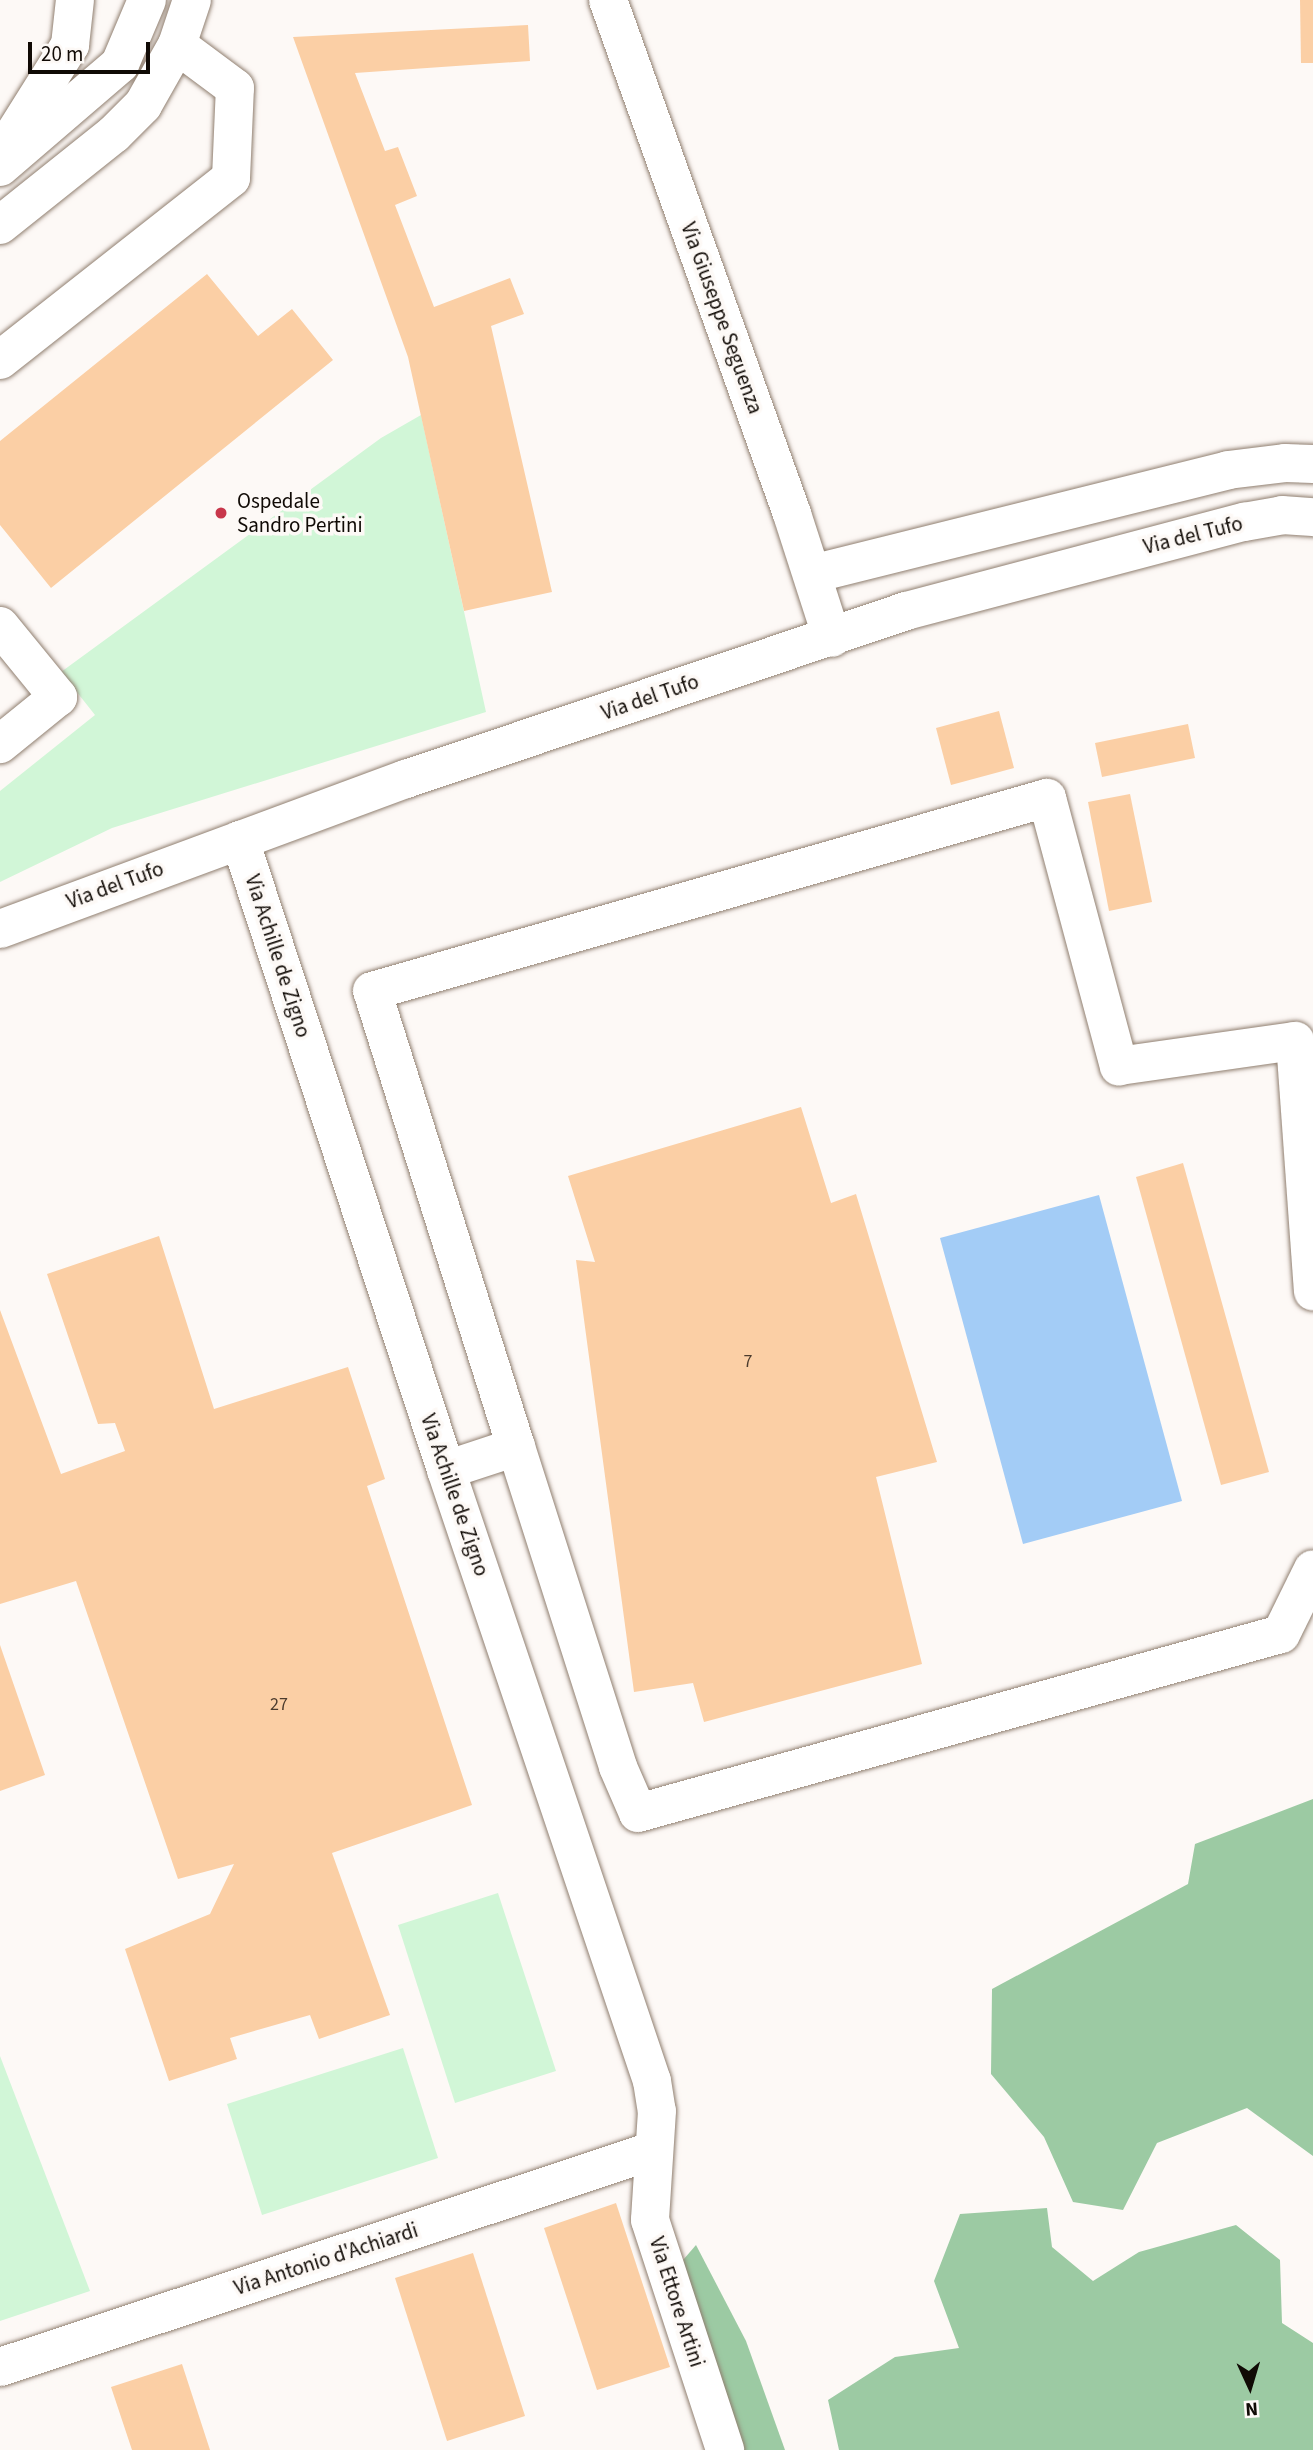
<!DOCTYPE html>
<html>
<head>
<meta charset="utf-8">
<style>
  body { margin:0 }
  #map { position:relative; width:1313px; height:2450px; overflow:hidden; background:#fdf9f6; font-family:"Source Sans 3",sans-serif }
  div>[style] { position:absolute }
  .green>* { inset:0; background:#d1f6d7 }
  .forest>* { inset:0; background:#9ccaa3 }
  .water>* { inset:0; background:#a3ccf6 }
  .building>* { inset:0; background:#fbcfa5 }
  .roads { filter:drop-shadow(0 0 2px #907f70) drop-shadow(0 0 2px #907f70) }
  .minor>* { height:38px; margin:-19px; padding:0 19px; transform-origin:19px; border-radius:19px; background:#fff }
  .dots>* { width:19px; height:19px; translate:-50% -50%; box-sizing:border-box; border:4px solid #fdf9f6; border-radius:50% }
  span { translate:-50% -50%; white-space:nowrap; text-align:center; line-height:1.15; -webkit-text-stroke:7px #fdf9f6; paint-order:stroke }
  .number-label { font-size:18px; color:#4b3b2d }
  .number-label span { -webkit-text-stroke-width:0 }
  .street-label { font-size:21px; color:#100a05 }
  .poi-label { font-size:21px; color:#100a05 }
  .left { translate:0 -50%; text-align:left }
  .north { position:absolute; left:1215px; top:2352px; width:70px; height:70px; -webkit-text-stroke:5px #fdf9f6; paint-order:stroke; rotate:176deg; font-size:19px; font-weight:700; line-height:28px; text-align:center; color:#100a05 }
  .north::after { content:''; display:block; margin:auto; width:24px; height:32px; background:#100a05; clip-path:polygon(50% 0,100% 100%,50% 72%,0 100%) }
  .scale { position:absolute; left:28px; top:42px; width:122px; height:32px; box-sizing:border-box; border:4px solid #100a05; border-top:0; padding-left:9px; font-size:21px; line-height:24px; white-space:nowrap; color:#100a05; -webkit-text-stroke:5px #fdf9f6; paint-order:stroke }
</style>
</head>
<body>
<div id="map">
  <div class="green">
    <div style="clip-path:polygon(421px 415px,486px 712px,112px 828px,0 882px,0 791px,95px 715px,61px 672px,381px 438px)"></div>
    <div style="clip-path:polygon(498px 1893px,556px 2071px,455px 2103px,398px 1925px)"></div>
    <div style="clip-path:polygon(403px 2048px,438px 2158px,262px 2215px,227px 2104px)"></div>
    <div style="clip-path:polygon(0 2056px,90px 2291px,0 2321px)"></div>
  </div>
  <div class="forest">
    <div style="clip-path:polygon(1313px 1799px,1313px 2156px,1247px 2108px,1157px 2143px,1123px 2210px,1073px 2202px,1044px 2137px,991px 2074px,992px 1989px,1188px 1884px,1195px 1844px)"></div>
    <div style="clip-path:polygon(1047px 2208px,1052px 2247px,1093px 2281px,1139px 2252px,1236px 2225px,1280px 2260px,1282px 2323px,1313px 2343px,1313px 2450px,839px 2450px,828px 2400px,895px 2357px,959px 2348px,934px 2281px,960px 2214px)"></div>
    <div style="clip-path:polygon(696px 2245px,746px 2341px,785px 2450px,738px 2450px,677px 2267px)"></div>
  </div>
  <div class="water">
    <div style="clip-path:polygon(1099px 1195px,1182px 1501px,1023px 1544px,940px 1238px)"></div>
  </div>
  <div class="building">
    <div style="clip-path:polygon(1300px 0,1313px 0,1313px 63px,1301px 63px)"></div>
    <div style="clip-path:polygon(528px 25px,530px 61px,355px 73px,385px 151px,398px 147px,417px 196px,395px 205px,434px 307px,510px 278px,524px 314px,491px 326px,552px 592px,464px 611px,408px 357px,293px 37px)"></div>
    <div style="clip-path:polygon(207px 274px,258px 336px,292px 309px,333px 360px,51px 588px,0 525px,0 441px)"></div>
    <div style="clip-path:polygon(999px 711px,1014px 768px,951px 785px,936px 728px)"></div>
    <div style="clip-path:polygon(1188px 724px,1195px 758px,1102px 777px,1095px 743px)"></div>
    <div style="clip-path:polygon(1130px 794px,1152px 902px,1109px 911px,1088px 802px)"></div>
    <div style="clip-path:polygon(801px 1107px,831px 1203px,856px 1194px,937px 1462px,876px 1477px,922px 1664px,704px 1722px,693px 1683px,634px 1692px,576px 1260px,595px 1262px,568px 1176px)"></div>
    <div style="clip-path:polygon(1183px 1163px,1269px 1472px,1221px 1485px,1136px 1177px)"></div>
    <div style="clip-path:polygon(159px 1236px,214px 1409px,348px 1367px,385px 1479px,367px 1486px,472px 1805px,332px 1853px,390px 2015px,319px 2039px,310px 2015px,230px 2038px,237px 2059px,169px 2081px,125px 1949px,210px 1914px,234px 1864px,178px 1879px,76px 1581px,0 1604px,0 1310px,61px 1474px,125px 1451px,115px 1423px,98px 1424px,47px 1274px)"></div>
    <div style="clip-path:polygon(0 1645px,45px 1775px,0 1791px)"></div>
    <div style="clip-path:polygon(616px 2203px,670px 2367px,597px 2390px,544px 2228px)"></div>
    <div style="clip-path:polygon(473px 2253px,525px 2416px,447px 2441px,395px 2278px)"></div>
    <div style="clip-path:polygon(182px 2364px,210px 2450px,132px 2450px,111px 2387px)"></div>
  </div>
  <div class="roads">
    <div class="minor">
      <div style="left:608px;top:0;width:546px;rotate:70.3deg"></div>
      <div style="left:792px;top:514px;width:130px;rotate:72.1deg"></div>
      <div style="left:2px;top:153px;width:128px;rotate:-57.8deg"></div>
      <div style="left:70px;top:45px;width:45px;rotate:-83.7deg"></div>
      <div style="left:0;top:167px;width:158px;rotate:-40.6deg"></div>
      <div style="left:120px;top:64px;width:69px;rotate:-67.1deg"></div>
      <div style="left:0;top:225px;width:146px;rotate:-38.6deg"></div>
      <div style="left:114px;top:134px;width:41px;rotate:-45deg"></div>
      <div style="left:143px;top:105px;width:69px;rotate:-60.5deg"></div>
      <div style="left:177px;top:45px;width:47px;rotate:-71.6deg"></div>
      <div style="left:0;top:360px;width:294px;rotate:-38.2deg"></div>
      <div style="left:231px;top:178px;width:90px;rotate:-87.5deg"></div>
      <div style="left:235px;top:88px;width:72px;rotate:-143.4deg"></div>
      <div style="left:812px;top:574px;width:429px;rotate:-14deg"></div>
      <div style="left:1228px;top:470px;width:57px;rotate:-7deg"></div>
      <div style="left:1285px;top:463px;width:28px;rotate:2deg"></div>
      <div style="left:0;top:626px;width:92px;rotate:50.8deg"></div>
      <div style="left:58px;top:697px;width:75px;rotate:141deg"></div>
      <div style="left:240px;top:840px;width:663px;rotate:71.89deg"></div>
      <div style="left:446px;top:1470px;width:645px;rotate:71.37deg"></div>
      <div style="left:652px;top:2081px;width:30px;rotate:81deg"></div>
      <div style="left:657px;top:2111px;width:109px;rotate:93.7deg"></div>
      <div style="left:650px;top:2220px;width:242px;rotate:71.9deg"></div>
      <div style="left:0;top:929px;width:433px;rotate:-20.3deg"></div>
      <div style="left:406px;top:779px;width:527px;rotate:-18.57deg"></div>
      <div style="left:906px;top:611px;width:350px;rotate:-14.8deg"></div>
      <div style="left:1244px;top:522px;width:39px;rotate:-10deg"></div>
      <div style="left:1282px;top:515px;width:31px;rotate:4deg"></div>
      <div style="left:516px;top:1447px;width:336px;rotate:72.3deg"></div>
      <div style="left:618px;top:1767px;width:50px;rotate:66.5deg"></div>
      <div style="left:638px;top:1813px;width:667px;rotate:-15.56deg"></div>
      <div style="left:1281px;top:1634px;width:72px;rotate:-63.8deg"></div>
      <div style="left:446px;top:1470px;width:74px;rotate:-18.2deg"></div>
      <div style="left:516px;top:1447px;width:478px;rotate:-107.5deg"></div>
      <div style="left:372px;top:991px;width:702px;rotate:-15.96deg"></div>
      <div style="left:1047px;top:798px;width:278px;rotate:75deg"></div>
      <div style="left:1119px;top:1066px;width:178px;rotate:-8.1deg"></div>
      <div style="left:1295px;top:1041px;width:251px;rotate:85.9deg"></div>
      <div style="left:0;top:2367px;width:687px;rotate:-18.33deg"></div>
    </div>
  </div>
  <div class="dots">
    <div style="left:221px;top:513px;background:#c8374b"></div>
  </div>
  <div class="number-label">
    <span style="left:748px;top:1362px">7</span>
    <span style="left:279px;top:1705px">27</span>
  </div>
  <div class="street-label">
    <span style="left:722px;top:318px;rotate:70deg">Via Giuseppe Seguenza</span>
    <span style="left:1193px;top:535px;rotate:-14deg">Via del Tufo</span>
    <span style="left:650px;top:697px;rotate:-19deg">Via del Tufo</span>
    <span style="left:115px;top:885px;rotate:-20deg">Via del Tufo</span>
    <span style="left:278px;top:956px;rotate:72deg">Via Achille de Zigno</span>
    <span style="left:455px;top:1495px;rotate:71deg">Via Achille de Zigno</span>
    <span style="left:326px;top:2259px;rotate:-18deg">Via Antonio d'Achiardi</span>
    <span style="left:677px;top:2302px;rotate:72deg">Via Ettore Artini</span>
  </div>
  <div class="poi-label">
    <span class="left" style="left:237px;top:513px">Ospedale<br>Sandro Pertini</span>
  </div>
  <div class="north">N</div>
  <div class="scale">20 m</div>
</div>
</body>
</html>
